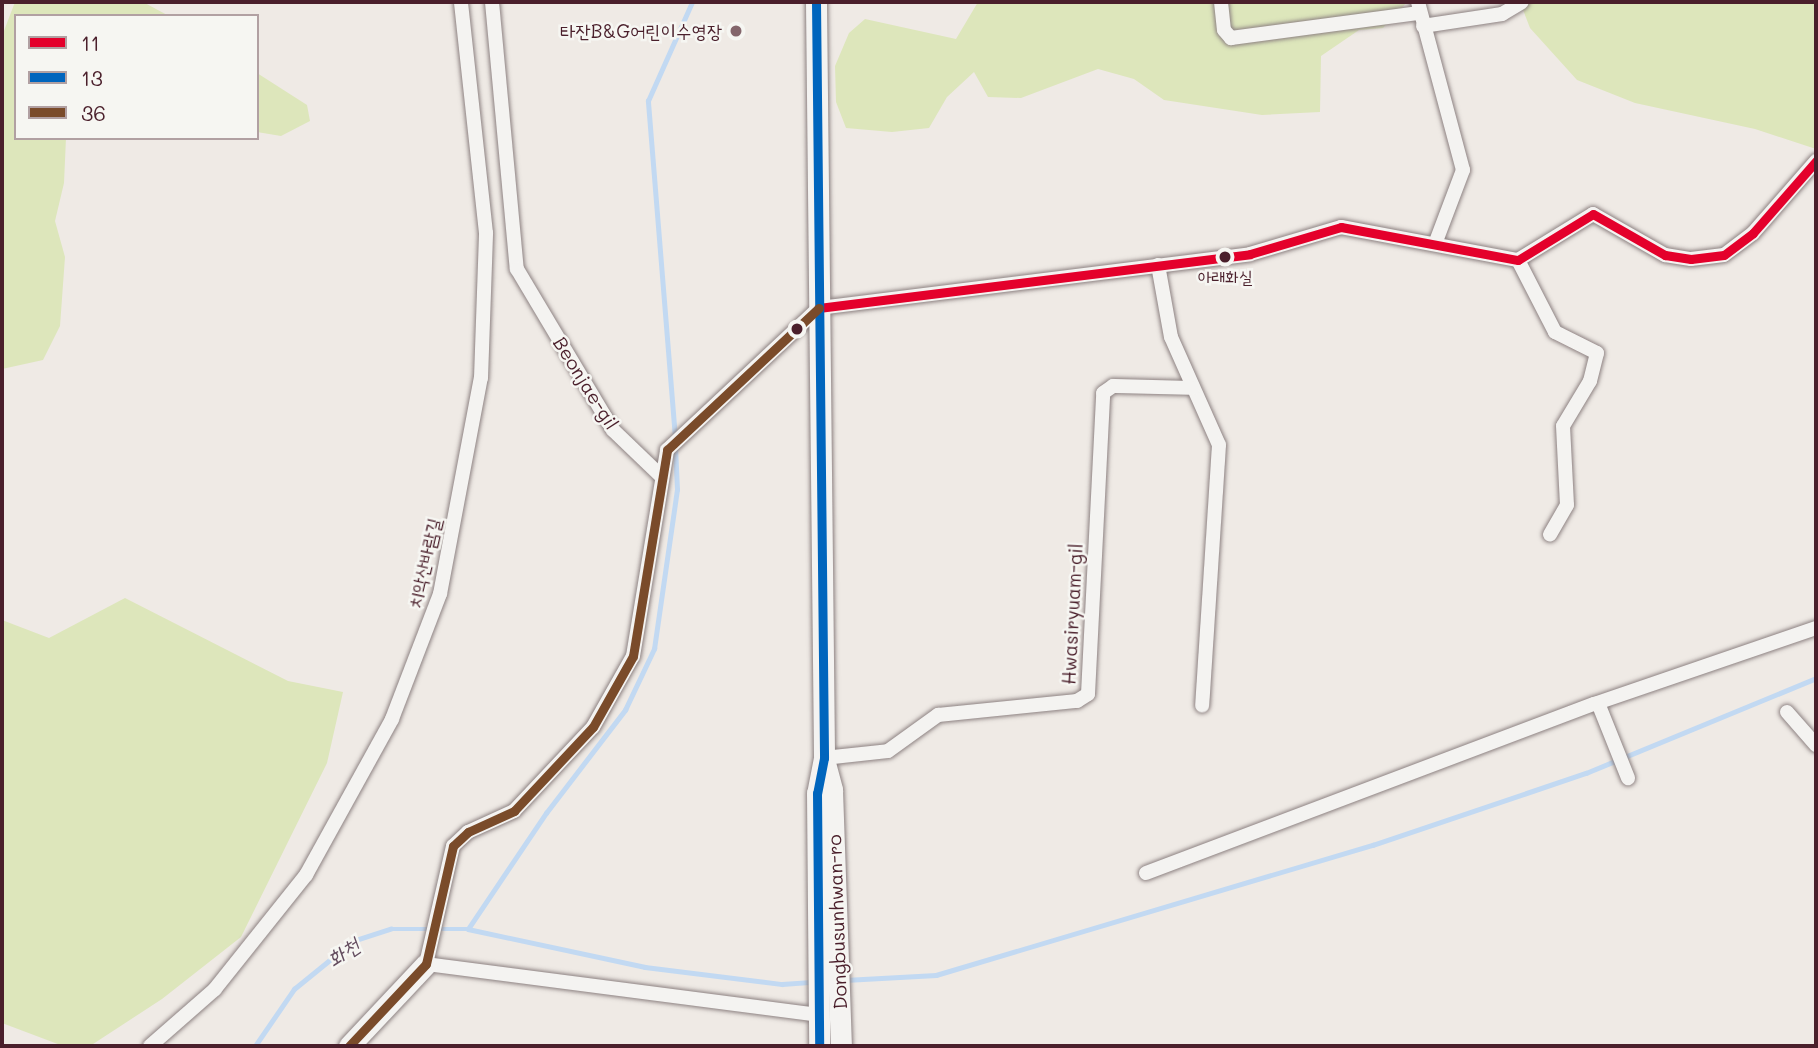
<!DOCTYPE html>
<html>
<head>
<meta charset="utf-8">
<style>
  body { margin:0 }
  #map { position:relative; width:1818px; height:1048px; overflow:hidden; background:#efeae5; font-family:Mali,"Poor Story",sans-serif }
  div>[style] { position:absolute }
  .green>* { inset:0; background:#dde6bb }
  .stream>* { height:4.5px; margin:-2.25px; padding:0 2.25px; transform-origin:2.25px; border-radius:2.25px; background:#c2d9f2 }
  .roads { filter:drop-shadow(0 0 2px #8d8282) drop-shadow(0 0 2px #8d8282) }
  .street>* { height:14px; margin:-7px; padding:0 7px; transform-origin:7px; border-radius:7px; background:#f4f3f1 }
  .secondary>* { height:21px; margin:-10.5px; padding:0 10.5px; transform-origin:10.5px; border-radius:10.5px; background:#f4f3f1 }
  .bus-1>* { height:9px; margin:-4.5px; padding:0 4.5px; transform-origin:4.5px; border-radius:4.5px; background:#e4002b }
  .bus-2>* { height:9px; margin:-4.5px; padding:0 4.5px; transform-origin:4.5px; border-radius:4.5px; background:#0065bd }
  .bus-3>* { height:9px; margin:-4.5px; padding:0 4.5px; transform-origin:4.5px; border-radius:4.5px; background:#7a4b2a }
  .dots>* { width:19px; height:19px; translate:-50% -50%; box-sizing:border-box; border:4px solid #f6f6f2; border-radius:50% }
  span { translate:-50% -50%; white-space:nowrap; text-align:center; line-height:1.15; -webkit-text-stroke:5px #f6f6f2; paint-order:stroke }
  .bus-label { font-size:17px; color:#4a1f2b }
  .poi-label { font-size:19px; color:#4a1f2b }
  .right { translate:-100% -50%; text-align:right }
  .street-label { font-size:19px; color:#4a1f2b }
  .water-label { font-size:21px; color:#634c5e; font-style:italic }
  .frame { position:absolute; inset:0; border:4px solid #4a1f2b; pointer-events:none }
  .legend { position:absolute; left:14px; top:14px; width:245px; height:126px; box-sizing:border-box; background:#f6f6f2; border:2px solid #b1a0a2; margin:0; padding:9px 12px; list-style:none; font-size:21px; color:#4a1f2b }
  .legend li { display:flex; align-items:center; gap:14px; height:35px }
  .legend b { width:35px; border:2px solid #b1a0a2 }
</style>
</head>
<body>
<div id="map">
  <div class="green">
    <div style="clip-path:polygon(15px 2px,143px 2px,169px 16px,16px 16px,16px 138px,66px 138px,64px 183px,55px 221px,65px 257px,60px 326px,43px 360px,2px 369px,2px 36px)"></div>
    <div style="clip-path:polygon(978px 2px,1407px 2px,1383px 28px,1359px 30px,1321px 56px,1320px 112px,1262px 115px,1164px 100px,1134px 79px,1098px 69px,1021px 98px,988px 97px,974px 72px,947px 97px,929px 128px,892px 132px,846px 128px,836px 102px,835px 66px,849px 33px,865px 19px,956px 39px)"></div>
    <div style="clip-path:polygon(1520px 2px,1816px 2px,1816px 149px,1755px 129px,1635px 103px,1577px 80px,1530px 28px)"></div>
    <div style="clip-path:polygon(257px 73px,307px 105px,310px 121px,281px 136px,257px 132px)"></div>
    <div style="clip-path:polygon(125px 598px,288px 681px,343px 692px,327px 763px,241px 937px,162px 999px,90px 1046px,63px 1046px,2px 1023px,2px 620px,49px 638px)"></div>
  </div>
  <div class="stream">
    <div style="left:675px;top:438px;width:338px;rotate:-94.6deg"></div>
    <div style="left:648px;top:101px;width:108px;rotate:-66deg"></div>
    <div style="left:468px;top:929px;width:140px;rotate:-56.1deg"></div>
    <div style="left:546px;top:813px;width:130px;rotate:-52.5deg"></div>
    <div style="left:625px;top:710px;width:68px;rotate:-64.6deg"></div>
    <div style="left:654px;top:649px;width:161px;rotate:-81.8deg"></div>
    <div style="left:677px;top:490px;width:44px;rotate:-92.6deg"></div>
    <div style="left:845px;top:980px;width:91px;rotate:-3.1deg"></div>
    <div style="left:936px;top:975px;width:456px;rotate:-16.6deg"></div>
    <div style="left:1373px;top:845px;width:225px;rotate:-18.7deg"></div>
    <div style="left:1586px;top:773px;width:249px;rotate:-22.4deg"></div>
    <div style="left:255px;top:1046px;width:69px;rotate:-55.6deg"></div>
    <div style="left:294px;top:989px;width:76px;rotate:-39.1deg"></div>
    <div style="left:353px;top:941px;width:40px;rotate:-18deg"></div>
    <div style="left:391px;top:929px;width:77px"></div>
    <div style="left:468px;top:929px;width:181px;rotate:12.1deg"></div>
    <div style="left:645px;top:967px;width:138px;rotate:7.1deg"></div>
    <div style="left:782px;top:984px;width:30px;rotate:-4deg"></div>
  </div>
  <div class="roads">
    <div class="street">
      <div style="left:492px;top:2px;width:268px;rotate:84.7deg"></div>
      <div style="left:517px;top:269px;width:187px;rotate:59.2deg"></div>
      <div style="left:613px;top:430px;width:65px;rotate:43.8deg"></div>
      <div style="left:1221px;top:2px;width:28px;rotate:84deg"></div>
      <div style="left:1224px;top:30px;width:11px;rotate:49deg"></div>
      <div style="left:1231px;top:38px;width:190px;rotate:-7.6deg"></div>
      <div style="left:1418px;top:2px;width:174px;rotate:75deg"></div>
      <div style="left:1463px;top:170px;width:79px;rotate:110.7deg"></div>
      <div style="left:1423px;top:26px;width:80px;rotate:-8.6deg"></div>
      <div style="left:1502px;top:14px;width:23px;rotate:-31deg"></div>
      <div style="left:1518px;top:260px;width:81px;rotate:62.8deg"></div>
      <div style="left:1555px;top:332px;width:47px;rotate:26.6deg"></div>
      <div style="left:1597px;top:353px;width:29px;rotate:104deg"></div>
      <div style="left:1590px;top:381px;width:52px;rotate:121deg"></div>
      <div style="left:1563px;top:426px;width:79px;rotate:87.1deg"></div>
      <div style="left:1567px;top:505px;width:34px;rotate:120deg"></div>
      <div style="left:1158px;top:265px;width:73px;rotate:79.8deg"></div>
      <div style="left:1171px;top:337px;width:118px;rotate:66deg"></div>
      <div style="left:1219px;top:445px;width:261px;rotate:93.7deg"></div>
      <div style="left:1598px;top:703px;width:81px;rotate:68.2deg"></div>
      <div style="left:1787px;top:712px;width:44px;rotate:48.7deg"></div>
      <div style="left:824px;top:758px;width:64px;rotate:-6.2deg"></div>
      <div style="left:888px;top:751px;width:62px;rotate:-35.8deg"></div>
      <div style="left:938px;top:715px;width:140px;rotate:-5.8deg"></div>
      <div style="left:1077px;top:701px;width:13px;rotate:-32deg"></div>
      <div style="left:1088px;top:694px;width:301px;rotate:-87.1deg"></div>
      <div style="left:1103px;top:393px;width:12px;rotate:-35deg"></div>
      <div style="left:1113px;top:386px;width:80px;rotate:1.4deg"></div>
      <div style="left:1146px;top:873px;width:479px;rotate:-20.7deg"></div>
      <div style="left:1594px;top:704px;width:235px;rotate:-18.9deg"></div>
      <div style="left:819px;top:1015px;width:396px;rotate:-172.6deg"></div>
      <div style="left:426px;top:964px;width:121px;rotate:-77.1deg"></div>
      <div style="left:453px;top:846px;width:21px;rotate:-43deg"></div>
      <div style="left:468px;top:832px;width:51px;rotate:-24.5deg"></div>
      <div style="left:514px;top:811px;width:115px;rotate:-46.8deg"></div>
      <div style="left:593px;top:727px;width:81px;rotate:-60.6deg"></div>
      <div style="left:633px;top:656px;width:209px;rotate:-80.6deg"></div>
      <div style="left:667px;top:450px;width:208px;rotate:-43.1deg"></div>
      <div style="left:819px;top:308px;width:434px;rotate:-7.1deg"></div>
      <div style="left:1250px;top:254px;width:95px;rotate:-16.5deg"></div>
      <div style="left:1341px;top:227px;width:180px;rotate:10.6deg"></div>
      <div style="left:1518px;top:260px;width:88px;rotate:-31.5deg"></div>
      <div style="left:1593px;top:214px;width:83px;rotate:29.7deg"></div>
      <div style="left:1665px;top:255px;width:26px;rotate:9deg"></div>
      <div style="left:1691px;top:259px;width:33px;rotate:-7deg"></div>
      <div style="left:1724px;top:255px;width:36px;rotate:-37deg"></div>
      <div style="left:1753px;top:233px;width:96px;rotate:-48.8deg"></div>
      <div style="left:150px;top:1046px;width:86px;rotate:-41.2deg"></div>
      <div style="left:215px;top:989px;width:146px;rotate:-51.4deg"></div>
      <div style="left:306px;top:875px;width:178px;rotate:-61.1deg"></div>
      <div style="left:392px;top:719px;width:134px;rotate:-69deg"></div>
      <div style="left:440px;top:594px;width:220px;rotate:-79.3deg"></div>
      <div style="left:481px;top:378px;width:145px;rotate:-88deg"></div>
      <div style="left:486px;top:233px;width:232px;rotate:-96.2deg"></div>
    </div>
    <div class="secondary">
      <div style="left:816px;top:2px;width:756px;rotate:89.39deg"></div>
      <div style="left:824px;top:758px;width:36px;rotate:101deg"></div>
      <div style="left:817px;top:793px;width:253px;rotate:89.5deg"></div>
      <div style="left:825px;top:763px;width:28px;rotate:75deg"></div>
      <div style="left:832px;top:790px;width:256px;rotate:88deg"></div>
      <div style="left:349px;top:1046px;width:112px;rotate:-46.8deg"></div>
    </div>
  </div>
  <div class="bus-1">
    <div style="left:819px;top:308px;width:434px;rotate:-7.1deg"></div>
    <div style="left:1250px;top:254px;width:95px;rotate:-16.5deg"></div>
    <div style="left:1341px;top:227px;width:180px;rotate:10.6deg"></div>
    <div style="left:1518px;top:260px;width:88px;rotate:-31.5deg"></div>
    <div style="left:1593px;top:214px;width:83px;rotate:29.7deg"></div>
    <div style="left:1665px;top:255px;width:26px;rotate:9deg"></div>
    <div style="left:1691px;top:259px;width:33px;rotate:-7deg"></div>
    <div style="left:1724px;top:255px;width:36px;rotate:-37deg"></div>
    <div style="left:1753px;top:233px;width:96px;rotate:-48.8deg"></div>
  </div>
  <div class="bus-2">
    <div style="left:816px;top:2px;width:756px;rotate:89.39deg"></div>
    <div style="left:824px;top:758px;width:36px;rotate:101deg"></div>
    <div style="left:817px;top:793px;width:253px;rotate:89.5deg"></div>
  </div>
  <div class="bus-3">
    <div style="left:349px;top:1046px;width:112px;rotate:-46.8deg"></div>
    <div style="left:426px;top:964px;width:121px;rotate:-77.1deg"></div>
    <div style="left:453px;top:846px;width:21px;rotate:-43deg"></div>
    <div style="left:468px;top:832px;width:51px;rotate:-24.5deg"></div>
    <div style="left:514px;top:811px;width:115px;rotate:-46.8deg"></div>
    <div style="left:593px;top:727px;width:81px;rotate:-60.6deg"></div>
    <div style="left:633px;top:656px;width:209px;rotate:-80.6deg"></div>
    <div style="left:667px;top:450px;width:208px;rotate:-43.1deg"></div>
  </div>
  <div class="dots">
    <div style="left:736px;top:31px;background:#84666c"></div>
    <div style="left:1225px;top:257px;background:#4a1f2b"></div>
    <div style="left:797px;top:329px;background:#4a1f2b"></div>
  </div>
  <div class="bus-label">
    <span style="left:1225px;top:277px">아래화실</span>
  </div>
  <div class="poi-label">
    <span class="right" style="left:722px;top:31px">타잔B&amp;G어린이수영장</span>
  </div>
  <div class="street-label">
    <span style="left:586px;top:383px;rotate:58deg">Beonjae-gil</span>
    <span style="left:424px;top:563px;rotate:-77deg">치악산바람길</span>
    <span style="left:1072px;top:614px;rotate:-87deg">Hwasiryuam-gil</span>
    <span style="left:837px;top:922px;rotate:-92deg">Dongbusunhwan-ro</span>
  </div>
  <div class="water-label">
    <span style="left:343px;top:952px;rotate:-34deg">화천</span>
  </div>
  <div class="frame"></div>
  <ul class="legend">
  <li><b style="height:9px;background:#e4002b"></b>11</li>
  <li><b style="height:9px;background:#0065bd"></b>13</li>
  <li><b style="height:9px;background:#7a4b2a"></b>36</li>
  </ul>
</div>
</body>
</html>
